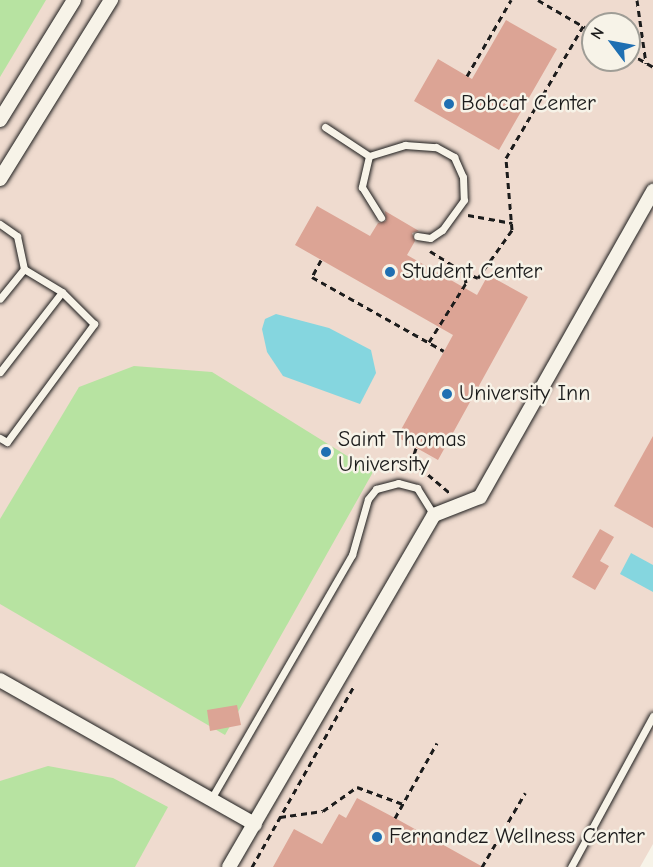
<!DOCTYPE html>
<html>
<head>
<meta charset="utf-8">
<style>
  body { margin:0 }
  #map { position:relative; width:653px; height:867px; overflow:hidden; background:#f7f3e8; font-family:"Comic Neue",sans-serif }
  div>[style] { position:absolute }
  .built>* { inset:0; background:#efdbcf }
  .green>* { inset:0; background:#b7e3a1 }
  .water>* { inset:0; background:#85d6df }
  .building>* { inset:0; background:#dca495 }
  .path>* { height:3px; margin-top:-1.5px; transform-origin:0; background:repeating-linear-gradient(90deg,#1c1c1c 0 6px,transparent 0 10.5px) }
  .roads { filter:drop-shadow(0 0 2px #1c1c1c) drop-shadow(0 0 2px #1c1c1c) }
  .service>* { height:7px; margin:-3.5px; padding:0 3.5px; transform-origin:3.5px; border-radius:3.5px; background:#f7f3e8 }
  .minor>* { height:14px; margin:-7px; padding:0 7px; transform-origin:7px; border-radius:7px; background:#f7f3e8 }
  .dots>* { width:16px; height:16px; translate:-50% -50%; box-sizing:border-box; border:3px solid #f7f3e8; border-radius:50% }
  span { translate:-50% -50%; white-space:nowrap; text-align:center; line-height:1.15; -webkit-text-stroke:5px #f7f3e8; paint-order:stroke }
  .poi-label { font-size:22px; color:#1c1c1c }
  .left { translate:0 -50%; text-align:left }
  .north { position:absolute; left:581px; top:12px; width:60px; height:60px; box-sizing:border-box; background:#f7f3e8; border:2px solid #9f9d96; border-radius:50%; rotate:302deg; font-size:16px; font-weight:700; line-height:24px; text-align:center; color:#1c1c1c }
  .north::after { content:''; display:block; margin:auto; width:21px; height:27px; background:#1f6fb2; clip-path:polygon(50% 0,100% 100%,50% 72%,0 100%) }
</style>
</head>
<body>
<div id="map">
  <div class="built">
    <div style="clip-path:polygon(evenodd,0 0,653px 0,653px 844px,640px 867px,0 867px,0 0,593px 24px,629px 24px,629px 60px,593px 60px,593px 24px)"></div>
  </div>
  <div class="green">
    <div style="clip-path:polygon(0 0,46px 0,0 77px)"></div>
    <div style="clip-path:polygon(134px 366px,212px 372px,373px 472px,225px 735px,0 604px,0 519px,79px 387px)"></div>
    <div style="clip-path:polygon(48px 766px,113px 778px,168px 807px,135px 867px,0 867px,0 781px)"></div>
  </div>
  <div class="water">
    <div style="clip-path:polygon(276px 314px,329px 328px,371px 350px,376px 373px,360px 404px,283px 376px,267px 352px,262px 329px,265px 319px)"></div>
    <div style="clip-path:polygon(631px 553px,653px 565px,653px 592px,620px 574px)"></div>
  </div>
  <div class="building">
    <div style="clip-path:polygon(506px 20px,557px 49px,499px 150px,414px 101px,438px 59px,472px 79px)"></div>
    <div style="clip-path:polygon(317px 206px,370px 236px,378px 223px,386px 221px,385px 211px,419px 231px,412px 233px,415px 241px,407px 255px,477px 295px,488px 275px,528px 297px,438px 460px,397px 437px,453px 335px,295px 245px)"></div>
    <div style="clip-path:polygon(653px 436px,653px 528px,614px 506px)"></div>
    <div style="clip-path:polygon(600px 529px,614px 537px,600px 561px,609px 566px,595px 590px,572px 577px)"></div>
    <div style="clip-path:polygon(237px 705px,241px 725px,210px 731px,207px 710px)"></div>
    <div style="clip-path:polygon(357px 798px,395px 818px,483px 867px,273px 867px,294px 829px,322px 844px,339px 814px,346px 818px)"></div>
  </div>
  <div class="path">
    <div style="left:538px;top:0;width:64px;rotate:30.2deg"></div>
    <div style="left:637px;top:0;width:64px;rotate:81.9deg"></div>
    <div style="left:629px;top:53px;width:28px;rotate:30deg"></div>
    <div style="left:467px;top:76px;width:88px;rotate:-59.9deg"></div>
    <div style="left:468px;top:215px;width:45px;rotate:10.3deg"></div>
    <div style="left:430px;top:251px;width:40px;rotate:32deg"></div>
    <div style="left:321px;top:260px;width:19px;rotate:118deg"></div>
    <div style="left:312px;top:277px;width:151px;rotate:29.3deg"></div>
    <div style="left:429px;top:342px;width:70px;rotate:-57.9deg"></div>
    <div style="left:466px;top:283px;width:11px;rotate:-100deg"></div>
    <div style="left:464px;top:272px;width:15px;rotate:23deg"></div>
    <div style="left:478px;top:278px;width:59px;rotate:-54.7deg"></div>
    <div style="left:512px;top:230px;width:72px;rotate:-94.8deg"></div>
    <div style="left:506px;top:158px;width:153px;rotate:-59.7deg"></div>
    <div style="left:416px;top:448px;width:14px;rotate:107deg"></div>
    <div style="left:412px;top:461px;width:51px;rotate:40.2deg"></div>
    <div style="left:280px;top:817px;width:43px;rotate:-7.9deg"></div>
    <div style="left:323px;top:811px;width:42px;rotate:-35.2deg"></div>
    <div style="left:357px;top:787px;width:49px;rotate:20.3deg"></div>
    <div style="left:395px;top:818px;width:86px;rotate:-60.8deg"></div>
    <div style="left:252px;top:867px;width:206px;rotate:-60.6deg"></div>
    <div style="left:482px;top:867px;width:86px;rotate:-59.8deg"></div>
  </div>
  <div class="roads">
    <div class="service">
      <div style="left:325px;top:127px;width:53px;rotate:33.4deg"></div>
      <div style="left:369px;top:156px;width:38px;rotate:-17deg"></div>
      <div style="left:405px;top:145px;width:31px;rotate:4deg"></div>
      <div style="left:436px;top:147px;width:21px;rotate:29deg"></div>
      <div style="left:454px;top:157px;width:22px;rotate:66deg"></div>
      <div style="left:463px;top:177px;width:23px;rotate:88deg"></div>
      <div style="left:464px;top:200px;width:37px;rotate:126deg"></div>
      <div style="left:442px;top:230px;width:14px;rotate:146deg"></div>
      <div style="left:430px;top:238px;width:13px;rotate:-171deg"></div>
      <div style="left:369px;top:156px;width:32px;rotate:103deg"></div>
      <div style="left:362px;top:187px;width:36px;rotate:58deg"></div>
      <div style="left:0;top:224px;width:21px;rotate:35deg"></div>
      <div style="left:17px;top:236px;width:34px;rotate:78deg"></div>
      <div style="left:24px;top:269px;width:38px;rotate:129deg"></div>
      <div style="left:0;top:372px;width:101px;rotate:-52.2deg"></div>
      <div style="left:62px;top:292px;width:44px;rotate:-148.8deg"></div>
      <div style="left:0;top:438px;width:8px;rotate:30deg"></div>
      <div style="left:7px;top:442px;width:147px;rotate:-53.6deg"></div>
      <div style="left:94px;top:324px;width:45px;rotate:-135deg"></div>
      <div style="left:211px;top:799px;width:282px;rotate:-60deg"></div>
      <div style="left:352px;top:555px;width:58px;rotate:-74.1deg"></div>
      <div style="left:368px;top:499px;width:13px;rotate:-51deg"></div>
      <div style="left:376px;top:489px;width:23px;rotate:-15deg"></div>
      <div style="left:398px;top:483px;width:20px;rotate:15deg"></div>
      <div style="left:417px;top:488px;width:32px;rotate:58deg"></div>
      <div style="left:571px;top:867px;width:172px;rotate:-61.5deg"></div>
    </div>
    <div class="minor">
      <div style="left:0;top:120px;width:141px;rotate:-58.3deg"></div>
      <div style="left:0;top:179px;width:211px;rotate:-58.2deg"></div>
      <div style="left:0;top:680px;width:293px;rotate:29.5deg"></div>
      <div style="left:229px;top:867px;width:407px;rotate:-59.8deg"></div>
      <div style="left:434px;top:515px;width:49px;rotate:-21.4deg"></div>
      <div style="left:480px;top:497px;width:352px;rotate:-60.5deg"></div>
    </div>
  </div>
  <div class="dots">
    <div style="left:449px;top:104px;background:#1f6fb2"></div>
    <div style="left:390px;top:272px;background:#1f6fb2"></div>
    <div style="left:447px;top:394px;background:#1f6fb2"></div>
    <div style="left:326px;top:452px;background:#1f6fb2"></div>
    <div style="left:377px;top:837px;background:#1f6fb2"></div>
  </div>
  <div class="poi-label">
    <span class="left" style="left:461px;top:104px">Bobcat Center</span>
    <span class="left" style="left:402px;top:272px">Student Center</span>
    <span class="left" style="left:459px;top:394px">University Inn</span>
    <span class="left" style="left:338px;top:452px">Saint Thomas<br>University</span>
    <span class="left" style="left:389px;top:837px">Fernandez Wellness Center</span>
  </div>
  <div class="north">N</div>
</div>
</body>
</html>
